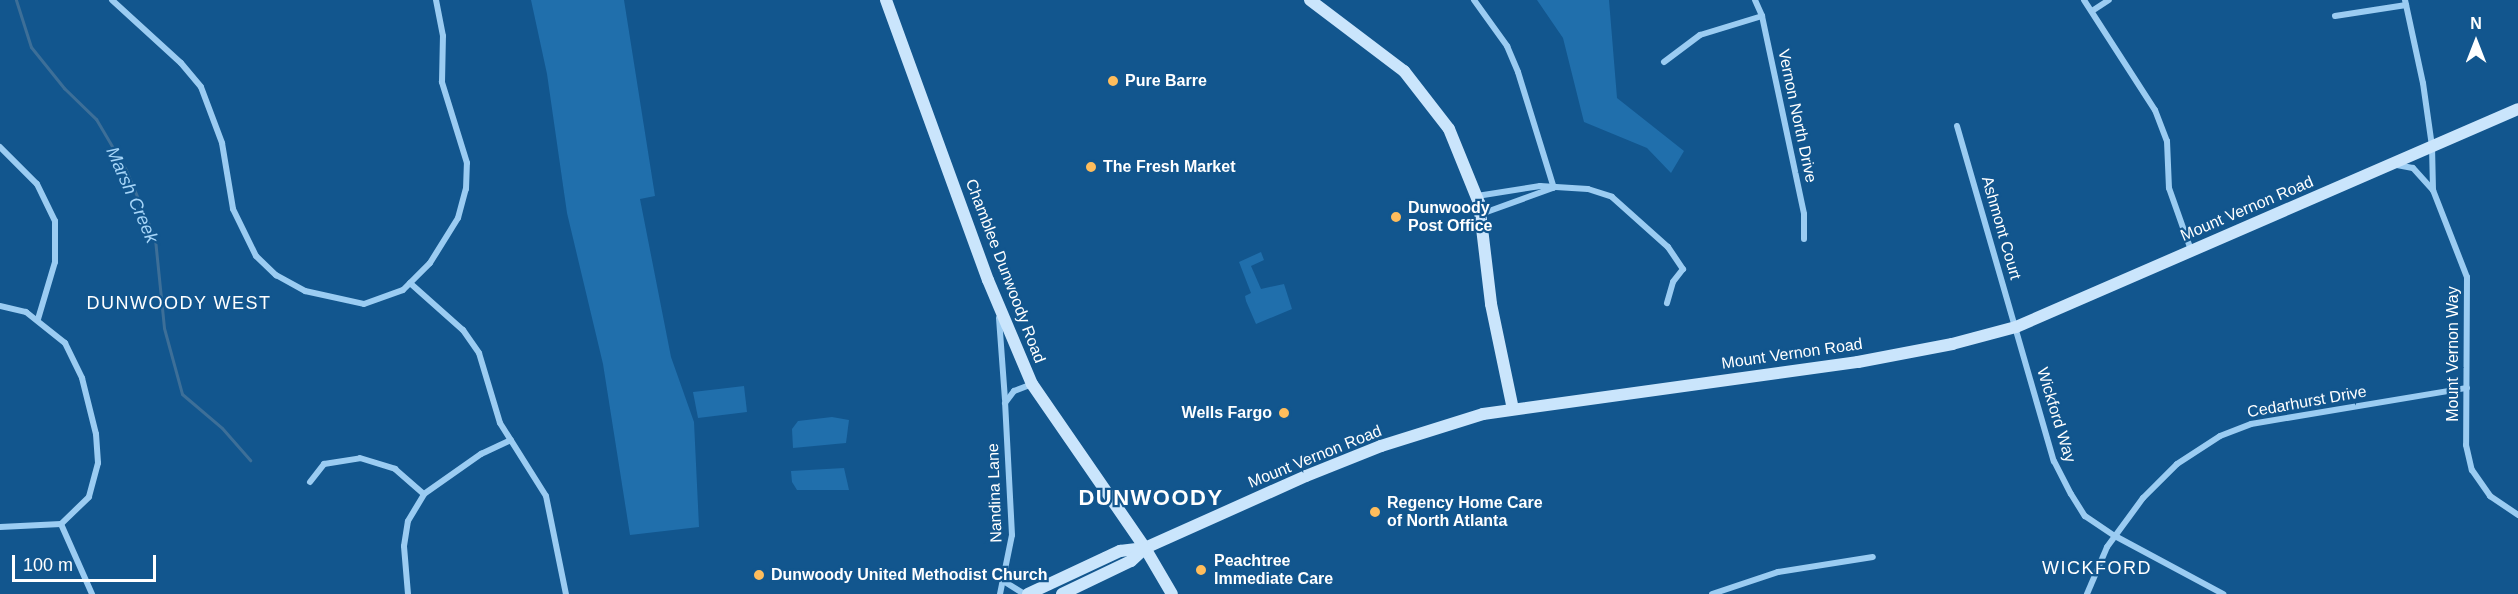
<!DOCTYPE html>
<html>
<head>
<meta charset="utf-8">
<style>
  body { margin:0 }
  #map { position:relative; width:2518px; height:594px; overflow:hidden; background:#12568e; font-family:Helvetica,sans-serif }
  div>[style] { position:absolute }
  .green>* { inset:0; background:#206fac }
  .stream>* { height:3px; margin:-1.5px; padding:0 1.5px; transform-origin:1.5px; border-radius:1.5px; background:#3d6f98 }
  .street>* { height:6px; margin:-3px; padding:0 3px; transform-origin:3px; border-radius:3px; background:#9bccf2 }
  .secondary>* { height:12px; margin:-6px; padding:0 6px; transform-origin:6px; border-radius:6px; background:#cae5fc }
  .dots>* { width:16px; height:16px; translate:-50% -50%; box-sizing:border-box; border:3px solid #12568e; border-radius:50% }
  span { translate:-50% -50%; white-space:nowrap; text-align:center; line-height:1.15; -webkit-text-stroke:4.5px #12568e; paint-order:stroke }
  .poi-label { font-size:16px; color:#fff; font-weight:700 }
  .left { translate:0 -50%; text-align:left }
  .right { translate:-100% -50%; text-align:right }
  .street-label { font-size:16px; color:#fff }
  .water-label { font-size:18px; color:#a7d6f9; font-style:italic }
  .neighbourhood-label { font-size:18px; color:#fff; letter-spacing:1.5px }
  .district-label { font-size:22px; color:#fff; font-weight:700; letter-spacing:1.5px }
  .north { position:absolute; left:2446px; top:12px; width:60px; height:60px; -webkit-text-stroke:4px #12568e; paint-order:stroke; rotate:0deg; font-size:16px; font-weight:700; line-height:24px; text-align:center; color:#fff }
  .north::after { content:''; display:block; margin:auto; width:21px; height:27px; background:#fff; clip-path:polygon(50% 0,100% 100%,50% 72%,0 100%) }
  .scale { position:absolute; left:12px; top:555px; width:144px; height:27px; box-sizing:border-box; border:3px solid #fff; border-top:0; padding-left:8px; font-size:18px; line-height:21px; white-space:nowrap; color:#fff; -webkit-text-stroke:4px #12568e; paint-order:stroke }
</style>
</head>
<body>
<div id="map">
  <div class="green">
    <div style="clip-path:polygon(531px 0,624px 0,655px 196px,640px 199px,671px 357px,694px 422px,699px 527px,630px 535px,603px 364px,567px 213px,547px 74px)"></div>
    <div style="clip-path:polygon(1537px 0,1609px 0,1617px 98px,1684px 151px,1671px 173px,1647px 148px,1584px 122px,1563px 38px)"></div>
    <div style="clip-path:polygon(1261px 252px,1264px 260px,1251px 266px,1261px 289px,1284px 284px,1292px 309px,1256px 324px,1246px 301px,1245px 296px,1251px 293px,1239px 262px)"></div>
    <div style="clip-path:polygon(744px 386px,747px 412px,698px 418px,693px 392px)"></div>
    <div style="clip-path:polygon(832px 417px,849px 420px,846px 443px,793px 448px,792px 429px,798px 421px)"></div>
    <div style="clip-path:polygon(844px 468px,849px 490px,797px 490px,792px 482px,791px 471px)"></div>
  </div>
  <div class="stream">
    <div style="left:16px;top:0;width:49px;rotate:72.3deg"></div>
    <div style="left:31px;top:47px;width:53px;rotate:51.2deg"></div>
    <div style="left:64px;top:88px;width:45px;rotate:44.1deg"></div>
    <div style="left:96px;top:119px;width:59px;rotate:59.5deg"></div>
    <div style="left:126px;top:170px;width:75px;rotate:67.2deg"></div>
    <div style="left:155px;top:239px;width:89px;rotate:84.2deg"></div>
    <div style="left:164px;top:328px;width:68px;rotate:74.7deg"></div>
    <div style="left:182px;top:394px;width:52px;rotate:40.4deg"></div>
    <div style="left:222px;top:428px;width:43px;rotate:48.8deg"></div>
  </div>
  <div class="street">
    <div style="left:112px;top:0;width:93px;rotate:42.4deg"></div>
    <div style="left:181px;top:63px;width:31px;rotate:50deg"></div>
    <div style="left:201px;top:87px;width:60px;rotate:69.4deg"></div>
    <div style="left:222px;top:143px;width:67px;rotate:80.5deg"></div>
    <div style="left:233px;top:209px;width:52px;rotate:63.9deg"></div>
    <div style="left:256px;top:256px;width:28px;rotate:44deg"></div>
    <div style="left:276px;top:275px;width:33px;rotate:29deg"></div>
    <div style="left:305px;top:291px;width:60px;rotate:12.4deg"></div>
    <div style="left:364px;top:304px;width:41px;rotate:-19.7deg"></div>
    <div style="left:403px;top:290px;width:38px;rotate:-45deg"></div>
    <div style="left:430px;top:263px;width:53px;rotate:-58.1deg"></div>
    <div style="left:458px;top:218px;width:30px;rotate:-75deg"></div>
    <div style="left:466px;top:189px;width:26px;rotate:-88deg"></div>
    <div style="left:467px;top:163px;width:85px;rotate:-107.2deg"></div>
    <div style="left:442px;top:82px;width:46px;rotate:-88.8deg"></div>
    <div style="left:443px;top:36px;width:37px;rotate:-101deg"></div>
    <div style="left:1474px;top:0;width:57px;rotate:54.3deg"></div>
    <div style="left:1507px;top:46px;width:28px;rotate:67deg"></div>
    <div style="left:1518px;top:72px;width:121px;rotate:72.8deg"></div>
    <div style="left:1755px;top:0;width:17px;rotate:66deg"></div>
    <div style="left:1762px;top:16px;width:202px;rotate:78deg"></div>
    <div style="left:1804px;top:214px;width:25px;rotate:90deg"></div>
    <div style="left:2084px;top:0;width:131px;rotate:57.2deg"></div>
    <div style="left:2155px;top:110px;width:33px;rotate:69deg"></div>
    <div style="left:2167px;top:141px;width:47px;rotate:87.6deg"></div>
    <div style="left:2169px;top:188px;width:66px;rotate:70.5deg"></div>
    <div style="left:2405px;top:0;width:85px;rotate:77.8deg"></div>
    <div style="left:2423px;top:83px;width:64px;rotate:81.9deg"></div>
    <div style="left:2432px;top:146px;width:44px;rotate:88.7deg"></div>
    <div style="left:2433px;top:190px;width:93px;rotate:68.7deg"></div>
    <div style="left:2467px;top:277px;width:168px;rotate:90.3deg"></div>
    <div style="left:2466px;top:445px;width:26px;rotate:77deg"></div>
    <div style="left:2472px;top:470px;width:32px;rotate:55deg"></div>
    <div style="left:2490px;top:496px;width:34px;rotate:34deg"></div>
    <div style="left:2092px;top:11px;width:20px;rotate:-33deg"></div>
    <div style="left:2335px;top:16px;width:72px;rotate:-8.8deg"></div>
    <div style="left:1664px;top:62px;width:45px;rotate:-36.9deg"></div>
    <div style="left:1700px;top:35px;width:65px;rotate:-17deg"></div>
    <div style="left:1957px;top:126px;width:349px;rotate:73.9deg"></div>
    <div style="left:2054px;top:461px;width:37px;rotate:63deg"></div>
    <div style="left:2071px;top:494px;width:26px;rotate:58deg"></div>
    <div style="left:2085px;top:516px;width:36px;rotate:34deg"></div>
    <div style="left:2115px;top:536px;width:123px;rotate:28.2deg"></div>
    <div style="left:0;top:147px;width:52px;rotate:45deg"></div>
    <div style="left:37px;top:184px;width:41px;rotate:64.1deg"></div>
    <div style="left:55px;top:221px;width:41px;rotate:90deg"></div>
    <div style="left:55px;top:262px;width:59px;rotate:106.6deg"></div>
    <div style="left:2397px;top:165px;width:16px;rotate:11deg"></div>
    <div style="left:2413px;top:168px;width:30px;rotate:48deg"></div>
    <div style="left:1477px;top:196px;width:64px;rotate:-9deg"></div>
    <div style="left:1540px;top:186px;width:48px;rotate:3.6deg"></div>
    <div style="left:1588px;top:189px;width:25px;rotate:18deg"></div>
    <div style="left:1612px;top:197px;width:75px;rotate:41.8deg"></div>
    <div style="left:1668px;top:247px;width:27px;rotate:56deg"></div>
    <div style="left:1683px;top:269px;width:16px;rotate:128deg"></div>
    <div style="left:1673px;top:282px;width:22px;rotate:106deg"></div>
    <div style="left:1481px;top:214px;width:77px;rotate:-19.9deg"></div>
    <div style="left:410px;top:283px;width:71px;rotate:41.6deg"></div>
    <div style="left:463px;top:330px;width:28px;rotate:55deg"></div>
    <div style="left:479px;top:353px;width:73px;rotate:73.3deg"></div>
    <div style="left:500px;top:423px;width:86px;rotate:57.8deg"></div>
    <div style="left:546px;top:496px;width:100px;rotate:78.5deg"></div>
    <div style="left:0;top:306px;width:27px;rotate:13deg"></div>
    <div style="left:26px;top:312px;width:50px;rotate:38.5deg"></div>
    <div style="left:65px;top:343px;width:39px;rotate:64deg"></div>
    <div style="left:82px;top:378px;width:58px;rotate:76deg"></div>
    <div style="left:96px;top:434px;width:29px;rotate:86deg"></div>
    <div style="left:98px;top:463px;width:35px;rotate:105deg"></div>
    <div style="left:89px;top:497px;width:39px;rotate:136deg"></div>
    <div style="left:61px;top:524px;width:61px;rotate:177.2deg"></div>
    <div style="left:999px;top:318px;width:82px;rotate:85.8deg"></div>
    <div style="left:310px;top:482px;width:23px;rotate:-52deg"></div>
    <div style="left:324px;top:464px;width:36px;rotate:-9deg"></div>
    <div style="left:360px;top:458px;width:37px;rotate:17deg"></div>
    <div style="left:395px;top:469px;width:38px;rotate:41deg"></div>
    <div style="left:61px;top:524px;width:77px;rotate:66.1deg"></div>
    <div style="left:1005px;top:582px;width:22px;rotate:32deg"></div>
    <div style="left:408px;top:594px;width:48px;rotate:-94.8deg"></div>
    <div style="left:404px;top:546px;width:25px;rotate:-81deg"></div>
    <div style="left:408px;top:521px;width:31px;rotate:-59deg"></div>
    <div style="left:424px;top:494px;width:70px;rotate:-35.1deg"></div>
    <div style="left:481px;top:454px;width:33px;rotate:-25deg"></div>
    <div style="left:1000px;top:594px;width:60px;rotate:-78.5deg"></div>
    <div style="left:1012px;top:535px;width:132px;rotate:-93deg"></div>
    <div style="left:1005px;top:403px;width:15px;rotate:-53deg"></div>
    <div style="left:1014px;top:391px;width:19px;rotate:-21deg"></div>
    <div style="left:1712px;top:594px;width:70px;rotate:-18.4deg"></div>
    <div style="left:1778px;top:572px;width:96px;rotate:-9deg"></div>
    <div style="left:2087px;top:594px;width:51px;rotate:-66.9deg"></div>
    <div style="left:2107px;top:547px;width:61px;rotate:-53.7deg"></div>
    <div style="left:2143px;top:498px;width:48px;rotate:-45deg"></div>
    <div style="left:2177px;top:464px;width:51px;rotate:-33.1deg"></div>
    <div style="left:2220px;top:436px;width:33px;rotate:-21deg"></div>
    <div style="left:2251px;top:424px;width:219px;rotate:-9.5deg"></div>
  </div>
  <div class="secondary">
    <div style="left:886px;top:0;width:298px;rotate:70deg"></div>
    <div style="left:988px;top:280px;width:113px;rotate:67.1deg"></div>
    <div style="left:1032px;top:384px;width:199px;rotate:55.4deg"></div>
    <div style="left:1145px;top:548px;width:53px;rotate:59.6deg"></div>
    <div style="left:1310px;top:0;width:118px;rotate:37.1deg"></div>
    <div style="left:1404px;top:71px;width:73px;rotate:52.2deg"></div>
    <div style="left:1449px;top:129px;width:80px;rotate:67.9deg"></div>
    <div style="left:1479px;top:203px;width:102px;rotate:83.2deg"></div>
    <div style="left:1491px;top:304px;width:107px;rotate:78.2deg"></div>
    <div style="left:1028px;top:594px;width:102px;rotate:-25.1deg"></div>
    <div style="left:1120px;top:551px;width:25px;rotate:-7deg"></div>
    <div style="left:1062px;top:594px;width:76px;rotate:-25.6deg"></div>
    <div style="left:1131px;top:561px;width:19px;rotate:-43deg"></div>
    <div style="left:1145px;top:548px;width:176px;rotate:-24.1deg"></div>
    <div style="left:1306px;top:476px;width:81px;rotate:-21.8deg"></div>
    <div style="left:1381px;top:446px;width:107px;rotate:-17.4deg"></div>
    <div style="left:1483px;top:414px;width:379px;rotate:-7.9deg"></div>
    <div style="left:1858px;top:362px;width:96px;rotate:-10.8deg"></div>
    <div style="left:1952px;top:344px;width:66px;rotate:-14.9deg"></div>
    <div style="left:2016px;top:327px;width:547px;rotate:-23.47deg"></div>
  </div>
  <div class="dots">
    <div style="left:1113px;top:81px;background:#ffbd5c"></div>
    <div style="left:1091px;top:167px;background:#ffbd5c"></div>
    <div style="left:1396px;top:217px;background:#ffbd5c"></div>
    <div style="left:1284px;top:413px;background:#ffbd5c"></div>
    <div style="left:1375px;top:512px;background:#ffbd5c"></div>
    <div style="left:1201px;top:570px;background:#ffbd5c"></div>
    <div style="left:759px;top:575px;background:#ffbd5c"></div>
  </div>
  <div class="poi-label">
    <span class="left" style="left:1125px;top:81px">Pure Barre</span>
    <span class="left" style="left:1103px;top:167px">The Fresh Market</span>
    <span class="left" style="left:1408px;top:217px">Dunwoody<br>Post Office</span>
    <span class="right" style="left:1272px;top:413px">Wells Fargo</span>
    <span class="left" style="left:1387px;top:512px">Regency Home Care<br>of North Atlanta</span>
    <span class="left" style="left:1214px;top:570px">Peachtree<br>Immediate Care</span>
    <span class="left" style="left:771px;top:575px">Dunwoody United Methodist Church</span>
  </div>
  <div class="street-label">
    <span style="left:1797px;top:116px;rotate:78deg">Vernon North Drive</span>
    <span style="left:2247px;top:209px;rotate:-23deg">Mount Vernon Road</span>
    <span style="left:2001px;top:228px;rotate:74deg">Ashmont Court</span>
    <span style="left:1005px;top:271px;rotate:69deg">Chamblee Dunwoody Road</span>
    <span style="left:1792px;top:354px;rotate:-8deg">Mount Vernon Road</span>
    <span style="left:2453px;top:354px;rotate:-90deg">Mount Vernon Way</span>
    <span style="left:2307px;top:402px;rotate:-10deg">Cedarhurst Drive</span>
    <span style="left:2056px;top:415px;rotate:73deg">Wickford Way</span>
    <span style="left:1315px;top:457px;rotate:-22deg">Mount Vernon Road</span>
    <span style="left:995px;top:493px;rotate:-92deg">Nandina Lane</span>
  </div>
  <div class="water-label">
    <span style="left:132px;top:195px;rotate:66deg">Marsh Creek</span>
  </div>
  <div class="neighbourhood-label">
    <span style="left:179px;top:303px">DUNWOODY WEST</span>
    <span style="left:2097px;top:568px">WICKFORD</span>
  </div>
  <div class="district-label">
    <span style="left:1151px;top:498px">DUNWOODY</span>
  </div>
  <div class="north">N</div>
  <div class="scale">100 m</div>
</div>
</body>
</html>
